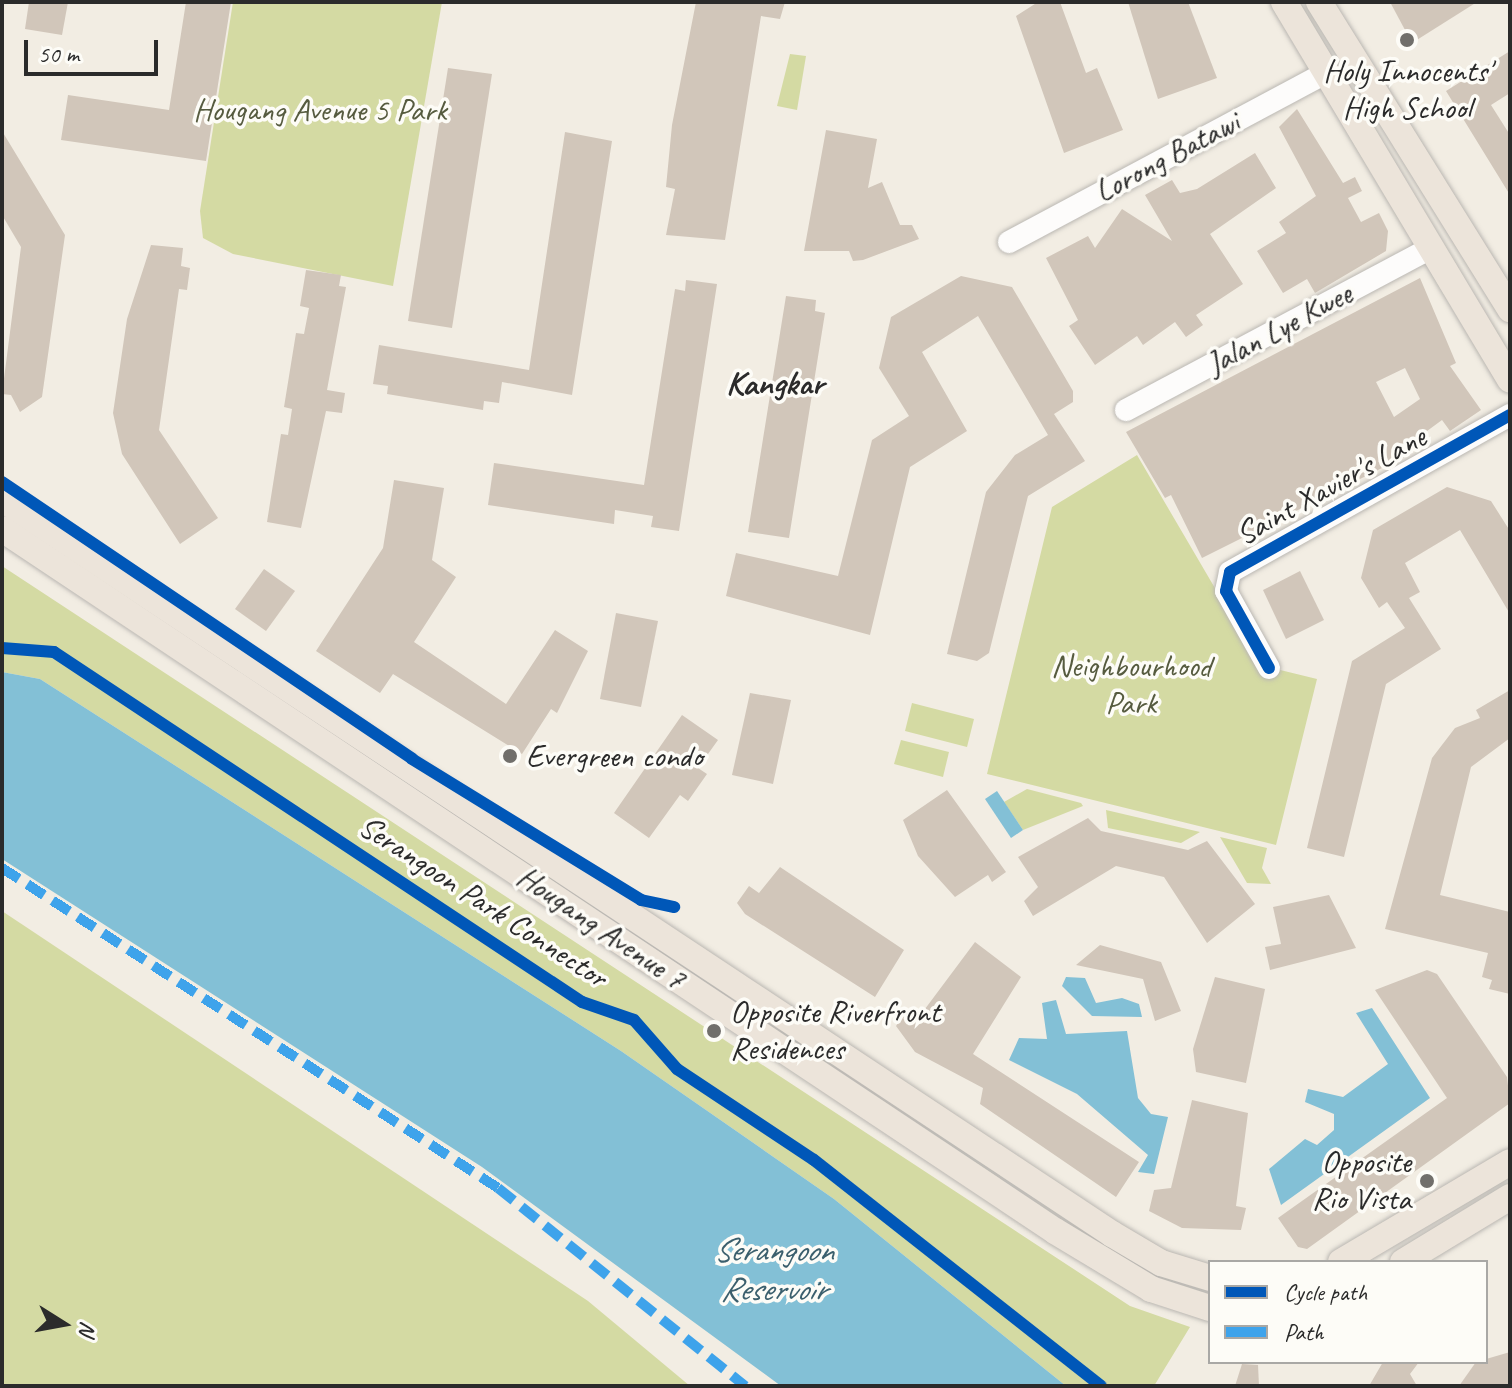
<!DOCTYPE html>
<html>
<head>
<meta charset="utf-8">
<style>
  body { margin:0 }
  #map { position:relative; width:1512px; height:1388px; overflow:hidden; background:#f2ede3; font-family:Caveat,sans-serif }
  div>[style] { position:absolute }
  .green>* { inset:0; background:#d4daa3 }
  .water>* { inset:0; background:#83c0d6 }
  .building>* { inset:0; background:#d1c6ba }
  .roads { filter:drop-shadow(0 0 2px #bab7b2) drop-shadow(0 0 2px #bab7b2) }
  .minor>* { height:22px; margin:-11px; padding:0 11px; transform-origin:11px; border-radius:11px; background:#fdfcfb }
  .major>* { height:26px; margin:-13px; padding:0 13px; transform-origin:13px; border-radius:13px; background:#ece4da }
  .quiet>* { height:10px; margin-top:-5px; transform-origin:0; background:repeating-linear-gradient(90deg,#3ea3eb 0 20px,transparent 0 30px) }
  .cycleway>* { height:12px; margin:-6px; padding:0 6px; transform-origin:6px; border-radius:6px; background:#0057b8 }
  .dots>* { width:22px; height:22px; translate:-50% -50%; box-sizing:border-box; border:4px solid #fdfcf7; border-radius:50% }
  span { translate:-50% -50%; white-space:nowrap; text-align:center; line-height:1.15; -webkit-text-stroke:7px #fdfcf7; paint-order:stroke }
  .poi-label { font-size:32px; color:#2b2b2b }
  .left { translate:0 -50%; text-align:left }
  .right { translate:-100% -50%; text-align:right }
  .park-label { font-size:32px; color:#565b3f }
  .street-label { font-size:32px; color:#2b2b2b }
  .neighbourhood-label { font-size:34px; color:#2b2b2b; font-weight:700 }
  .water-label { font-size:34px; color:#3b5f6d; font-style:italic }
  .frame { position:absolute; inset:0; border:4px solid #2b2b2b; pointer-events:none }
  .legend { position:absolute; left:1208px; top:1260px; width:280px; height:104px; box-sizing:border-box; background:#fdfcf7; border:2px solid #a9a8a5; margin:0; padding:10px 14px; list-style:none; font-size:24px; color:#2b2b2b }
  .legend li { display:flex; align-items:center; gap:16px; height:40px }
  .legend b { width:40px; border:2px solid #a9a8a5 }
  .north { position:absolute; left:24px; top:1284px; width:80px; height:80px; -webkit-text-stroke:6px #fdfcf7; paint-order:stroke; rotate:101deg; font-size:22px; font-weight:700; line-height:32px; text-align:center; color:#2b2b2b }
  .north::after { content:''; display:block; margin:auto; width:28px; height:36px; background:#2b2b2b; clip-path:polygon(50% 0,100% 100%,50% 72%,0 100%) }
  .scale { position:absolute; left:24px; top:40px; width:134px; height:36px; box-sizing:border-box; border:4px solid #2b2b2b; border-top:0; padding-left:10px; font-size:24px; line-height:28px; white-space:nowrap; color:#2b2b2b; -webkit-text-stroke:6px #fdfcf7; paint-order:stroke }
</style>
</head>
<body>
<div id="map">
  <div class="green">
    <div style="clip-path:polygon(233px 2px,442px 2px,393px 286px,233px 254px,203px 238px,200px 211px)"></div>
    <div style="clip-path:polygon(790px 54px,806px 56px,797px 110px,777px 106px)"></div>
    <div style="clip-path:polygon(1137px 455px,1260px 665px,1317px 679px,1276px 845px,987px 774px,1052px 507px)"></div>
    <div style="clip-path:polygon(2px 566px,1130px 1306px,1190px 1327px,1154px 1386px,1066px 1386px,834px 1199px,621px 1051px,40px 679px,2px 672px)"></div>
    <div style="clip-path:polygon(912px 703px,974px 719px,967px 747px,905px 731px)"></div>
    <div style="clip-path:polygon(901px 740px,949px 752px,943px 777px,894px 764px)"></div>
    <div style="clip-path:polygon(1027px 789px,1081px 803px,1083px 806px,1023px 830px,1004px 802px)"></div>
    <div style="clip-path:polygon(1106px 810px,1200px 832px,1181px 843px,1108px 828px)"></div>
    <div style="clip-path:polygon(1220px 837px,1267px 848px,1262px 868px,1271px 884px,1247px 883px)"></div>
    <div style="clip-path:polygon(2px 911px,588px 1301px,690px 1386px,2px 1386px)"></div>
  </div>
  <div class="water">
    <div style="clip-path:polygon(2px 672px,40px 679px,621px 1051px,834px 1199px,1066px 1386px,781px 1386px,482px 1167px,2px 859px)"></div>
    <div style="clip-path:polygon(997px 791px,1023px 830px,1011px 838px,985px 799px)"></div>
    <div style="clip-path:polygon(1066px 977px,1085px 978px,1096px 1003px,1122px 998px,1139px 1004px,1142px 1017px,1092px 1016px,1062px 986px)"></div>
    <div style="clip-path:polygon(1056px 1000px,1066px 1034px,1127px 1031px,1138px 1098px,1151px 1114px,1168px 1117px,1154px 1174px,1138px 1172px,1148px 1155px,1077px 1094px,1009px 1060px,1019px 1038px,1047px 1039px,1042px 1003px)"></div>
    <div style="clip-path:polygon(1372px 1008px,1430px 1098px,1281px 1205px,1269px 1169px,1305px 1139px,1317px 1145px,1334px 1130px,1334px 1114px,1305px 1102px,1308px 1089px,1343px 1097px,1388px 1064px,1356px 1013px)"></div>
  </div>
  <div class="building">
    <div style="clip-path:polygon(29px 2px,68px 2px,62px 35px,25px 29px)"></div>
    <div style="clip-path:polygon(186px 2px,231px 2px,206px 161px,61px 140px,68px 95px,169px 110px)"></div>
    <div style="clip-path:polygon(696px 2px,785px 2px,780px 19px,761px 16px,725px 240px,666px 235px,675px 189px,666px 187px,672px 125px)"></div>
    <div style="clip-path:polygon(1038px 2px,1060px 2px,1086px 73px,1097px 68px,1123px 130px,1064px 153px,1016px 16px)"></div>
    <div style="clip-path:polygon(1128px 2px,1188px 2px,1217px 78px,1158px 99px)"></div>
    <div style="clip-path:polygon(1390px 2px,1477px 2px,1412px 43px)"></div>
    <div style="clip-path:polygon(1510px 51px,1510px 93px,1491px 105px,1510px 135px,1510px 195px,1446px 91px)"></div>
    <div style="clip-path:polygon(448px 68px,492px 74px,452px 328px,408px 321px)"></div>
    <div style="clip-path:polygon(1297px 109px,1343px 183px,1355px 177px,1362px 191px,1348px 198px,1361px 222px,1379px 213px,1388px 231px,1386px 251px,1315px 293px,1307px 279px,1283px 293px,1257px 251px,1286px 233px,1279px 222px,1316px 196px,1279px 127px)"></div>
    <div style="clip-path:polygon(826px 130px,877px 139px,868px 188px,882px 182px,900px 225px,912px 225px,919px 239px,863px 260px,853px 261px,849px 251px,804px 251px)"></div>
    <div style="clip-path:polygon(2px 131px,65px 235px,42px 397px,20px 412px,11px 395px,2px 394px,21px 247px,2px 215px)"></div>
    <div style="clip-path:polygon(565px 132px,612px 141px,572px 395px,502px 382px,499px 403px,484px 401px,483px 410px,387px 394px,388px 386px,373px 384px,379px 345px,529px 370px)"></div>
    <div style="clip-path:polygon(1255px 153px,1276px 188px,1210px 234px,1243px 284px,1196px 315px,1203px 325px,1186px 337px,1175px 322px,1143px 345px,1137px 336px,1095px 365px,1069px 326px,1078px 320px,1046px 258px,1088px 236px,1095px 248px,1122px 209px,1172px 241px,1145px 195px,1172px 180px,1180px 193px,1197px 189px)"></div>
    <div style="clip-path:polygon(151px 245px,183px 248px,181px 266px,190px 268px,187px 290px,179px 289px,159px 430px,218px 518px,180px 544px,122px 454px,113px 413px,127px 319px)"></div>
    <div style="clip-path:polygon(306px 270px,341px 275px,339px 286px,346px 287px,327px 390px,345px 393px,342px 413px,326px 411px,301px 528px,267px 522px,281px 434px,288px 435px,292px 409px,284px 407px,296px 333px,304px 334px,309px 308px,300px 306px)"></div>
    <div style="clip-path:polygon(961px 276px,1012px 287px,1073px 391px,1073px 402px,1054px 414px,1085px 461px,1028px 496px,989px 653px,977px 661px,947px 654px,986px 492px,1015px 455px,1048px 435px,978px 316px,922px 352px,967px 431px,910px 467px,870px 635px,726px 596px,736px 553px,838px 576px,872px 440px,909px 416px,879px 368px,891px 317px)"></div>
    <div style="clip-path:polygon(evenodd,1420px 278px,1456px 363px,1450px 366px,1481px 410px,1450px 431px,1442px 420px,1408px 445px,1412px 453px,1202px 558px,1171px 495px,1165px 498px,1126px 432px,1420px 278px,1405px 368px,1420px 399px,1394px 417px,1376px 382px,1405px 368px)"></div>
    <div style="clip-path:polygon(686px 280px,717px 284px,679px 531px,651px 527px,653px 516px,615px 510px,614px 524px,488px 505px,494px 463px,644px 485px,675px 289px,685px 291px)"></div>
    <div style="clip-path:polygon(786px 296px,816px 300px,815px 311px,825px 313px,789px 538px,748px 532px)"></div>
    <div style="clip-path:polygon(394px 480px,444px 488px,432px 560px,456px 577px,414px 642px,506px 704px,555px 630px,588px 651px,557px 713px,551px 709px,522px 754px,393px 674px,380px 693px,316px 651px,383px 548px)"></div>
    <div style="clip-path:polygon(1447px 487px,1491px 501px,1510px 531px,1510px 614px,1460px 530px,1405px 563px,1420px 592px,1409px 598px,1441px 649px,1386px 684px,1344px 857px,1307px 848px,1352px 661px,1405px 628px,1387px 602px,1379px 608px,1361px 578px,1373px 530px)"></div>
    <div style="clip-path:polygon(264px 569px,295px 591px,266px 631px,235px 609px)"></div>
    <div style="clip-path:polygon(1300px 571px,1324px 620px,1286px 639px,1263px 590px)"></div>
    <div style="clip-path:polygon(616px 613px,658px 621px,641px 707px,600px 699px)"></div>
    <div style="clip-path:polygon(1510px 690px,1510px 738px,1471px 767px,1440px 895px,1510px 912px,1510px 994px,1489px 989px,1492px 980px,1482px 977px,1488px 953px,1385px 929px,1432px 758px,1455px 728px,1480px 718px,1476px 710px)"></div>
    <div style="clip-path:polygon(750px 693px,791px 700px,773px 784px,732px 775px)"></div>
    <div style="clip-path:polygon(682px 715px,718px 740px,698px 768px,707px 774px,688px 801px,680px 795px,649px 838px,614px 813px)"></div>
    <div style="clip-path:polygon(947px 790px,1006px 872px,992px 882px,988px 875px,955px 897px,918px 856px,903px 820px)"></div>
    <div style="clip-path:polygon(1088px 818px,1101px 831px,1188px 850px,1207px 841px,1255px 904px,1207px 943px,1164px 877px,1116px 866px,1033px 916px,1024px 901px,1038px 887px,1018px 857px)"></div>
    <div style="clip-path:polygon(780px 867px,904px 950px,875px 997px,745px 914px,737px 903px,749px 886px,759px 893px)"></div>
    <div style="clip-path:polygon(1329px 895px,1356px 948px,1270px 970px,1265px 947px,1281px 944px,1273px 907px)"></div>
    <div style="clip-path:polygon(975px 942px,1021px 977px,973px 1054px,1139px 1162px,1116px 1197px,980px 1104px,983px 1088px,915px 1052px,896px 1026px,908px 1009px,919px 1017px)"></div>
    <div style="clip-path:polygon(1100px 945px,1161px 962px,1181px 1011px,1155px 1021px,1143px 979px,1076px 965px)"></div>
    <div style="clip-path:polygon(1427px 970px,1437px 974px,1507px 1077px,1510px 1103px,1307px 1249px,1298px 1247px,1278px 1218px,1447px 1098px,1375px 990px)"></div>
    <div style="clip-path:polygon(1215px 977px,1265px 989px,1246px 1083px,1196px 1072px,1193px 1049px)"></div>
    <div style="clip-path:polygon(1192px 1100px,1248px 1113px,1236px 1206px,1246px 1208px,1241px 1230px,1182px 1228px,1149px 1211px,1154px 1190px,1171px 1188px)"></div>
    <div style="clip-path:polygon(1510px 1352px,1510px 1386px,1459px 1386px,1476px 1362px)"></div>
    <div style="clip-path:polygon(1383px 1362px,1419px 1362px,1410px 1374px,1417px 1386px,1369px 1386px)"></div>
    <div style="clip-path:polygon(1242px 1364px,1258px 1365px,1259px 1386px,1235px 1386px)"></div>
  </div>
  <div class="roads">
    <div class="minor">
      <div style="left:1009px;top:242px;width:361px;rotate:-28.1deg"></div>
      <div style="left:1126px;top:410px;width:347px;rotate:-28deg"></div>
      <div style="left:1269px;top:668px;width:88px;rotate:-119.2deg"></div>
      <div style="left:1226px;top:591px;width:19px;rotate:-78deg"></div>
      <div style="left:1230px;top:572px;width:321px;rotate:-29.3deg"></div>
    </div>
    <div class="major">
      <div style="left:1284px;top:2px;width:440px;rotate:59.1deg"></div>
      <div style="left:1319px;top:2px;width:362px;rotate:58.1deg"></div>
      <div style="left:2px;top:499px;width:1331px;rotate:33.51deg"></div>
      <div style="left:1112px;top:1234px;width:57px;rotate:30.6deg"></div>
      <div style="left:1161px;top:1263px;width:51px;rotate:17deg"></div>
      <div style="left:2px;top:529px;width:1266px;rotate:33.69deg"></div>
      <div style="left:1055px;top:1231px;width:112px;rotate:31.1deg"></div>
      <div style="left:1151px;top:1289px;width:62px;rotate:17.9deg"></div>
      <div style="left:1341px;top:1262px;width:196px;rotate:-30.6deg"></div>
      <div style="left:1403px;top:1262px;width:125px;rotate:-31.3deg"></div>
    </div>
  </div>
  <div class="quiet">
    <div style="left:2px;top:868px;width:590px;rotate:32.83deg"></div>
    <div style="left:498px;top:1188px;width:317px;rotate:38.7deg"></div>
  </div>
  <div class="cycleway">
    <div style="left:2px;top:482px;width:495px;rotate:34deg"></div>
    <div style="left:412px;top:759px;width:269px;rotate:31.6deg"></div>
    <div style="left:641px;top:900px;width:34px;rotate:12deg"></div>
    <div style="left:2px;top:648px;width:52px;rotate:4.4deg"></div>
    <div style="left:54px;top:652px;width:633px;rotate:33.54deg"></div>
    <div style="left:582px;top:1002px;width:55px;rotate:19.1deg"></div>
    <div style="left:634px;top:1020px;width:65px;rotate:48.7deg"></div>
    <div style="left:677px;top:1069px;width:164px;rotate:33.6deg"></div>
    <div style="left:814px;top:1160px;width:365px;rotate:38.2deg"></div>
    <div style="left:1269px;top:668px;width:88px;rotate:-119.2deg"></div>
    <div style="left:1226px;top:591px;width:19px;rotate:-78deg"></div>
    <div style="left:1230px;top:572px;width:321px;rotate:-29.3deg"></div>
  </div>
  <div class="dots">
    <div style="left:1407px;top:40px;background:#716f6b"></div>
    <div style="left:510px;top:756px;background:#716f6b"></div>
    <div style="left:714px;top:1031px;background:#716f6b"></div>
    <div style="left:1427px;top:1181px;background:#716f6b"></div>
  </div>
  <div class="poi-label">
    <span style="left:1407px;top:90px">Holy Innocents'<br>High School</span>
    <span class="left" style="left:526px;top:756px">Evergreen condo</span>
    <span class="left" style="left:730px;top:1031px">Opposite Riverfront<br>Residences</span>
    <span class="right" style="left:1411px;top:1181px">Opposite<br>Rio Vista</span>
  </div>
  <div class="park-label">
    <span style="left:320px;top:110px">Hougang Avenue 5 Park</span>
    <span style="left:1131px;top:685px">Neighbourhood<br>Park</span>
  </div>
  <div class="street-label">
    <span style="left:1167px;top:157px;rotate:-28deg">Lorong Batawi</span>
    <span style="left:1279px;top:329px;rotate:-28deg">Jalan Lye Kwee</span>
    <span style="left:1331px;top:486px;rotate:-29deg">Saint Xavier's Lane</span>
    <span style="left:483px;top:902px;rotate:33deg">Serangoon Park Connector</span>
    <span style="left:601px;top:928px;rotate:34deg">Hougang Avenue 7</span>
  </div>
  <div class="neighbourhood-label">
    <span style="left:775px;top:383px">Kangkar</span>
  </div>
  <div class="water-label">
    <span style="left:773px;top:1269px">Serangoon<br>Reservoir</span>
  </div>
  <div class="frame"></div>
  <ul class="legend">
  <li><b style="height:10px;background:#0057b8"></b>Cycle path</li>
  <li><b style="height:10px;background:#3ea3eb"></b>Path</li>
  </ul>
  <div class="north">N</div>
  <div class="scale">50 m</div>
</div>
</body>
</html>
